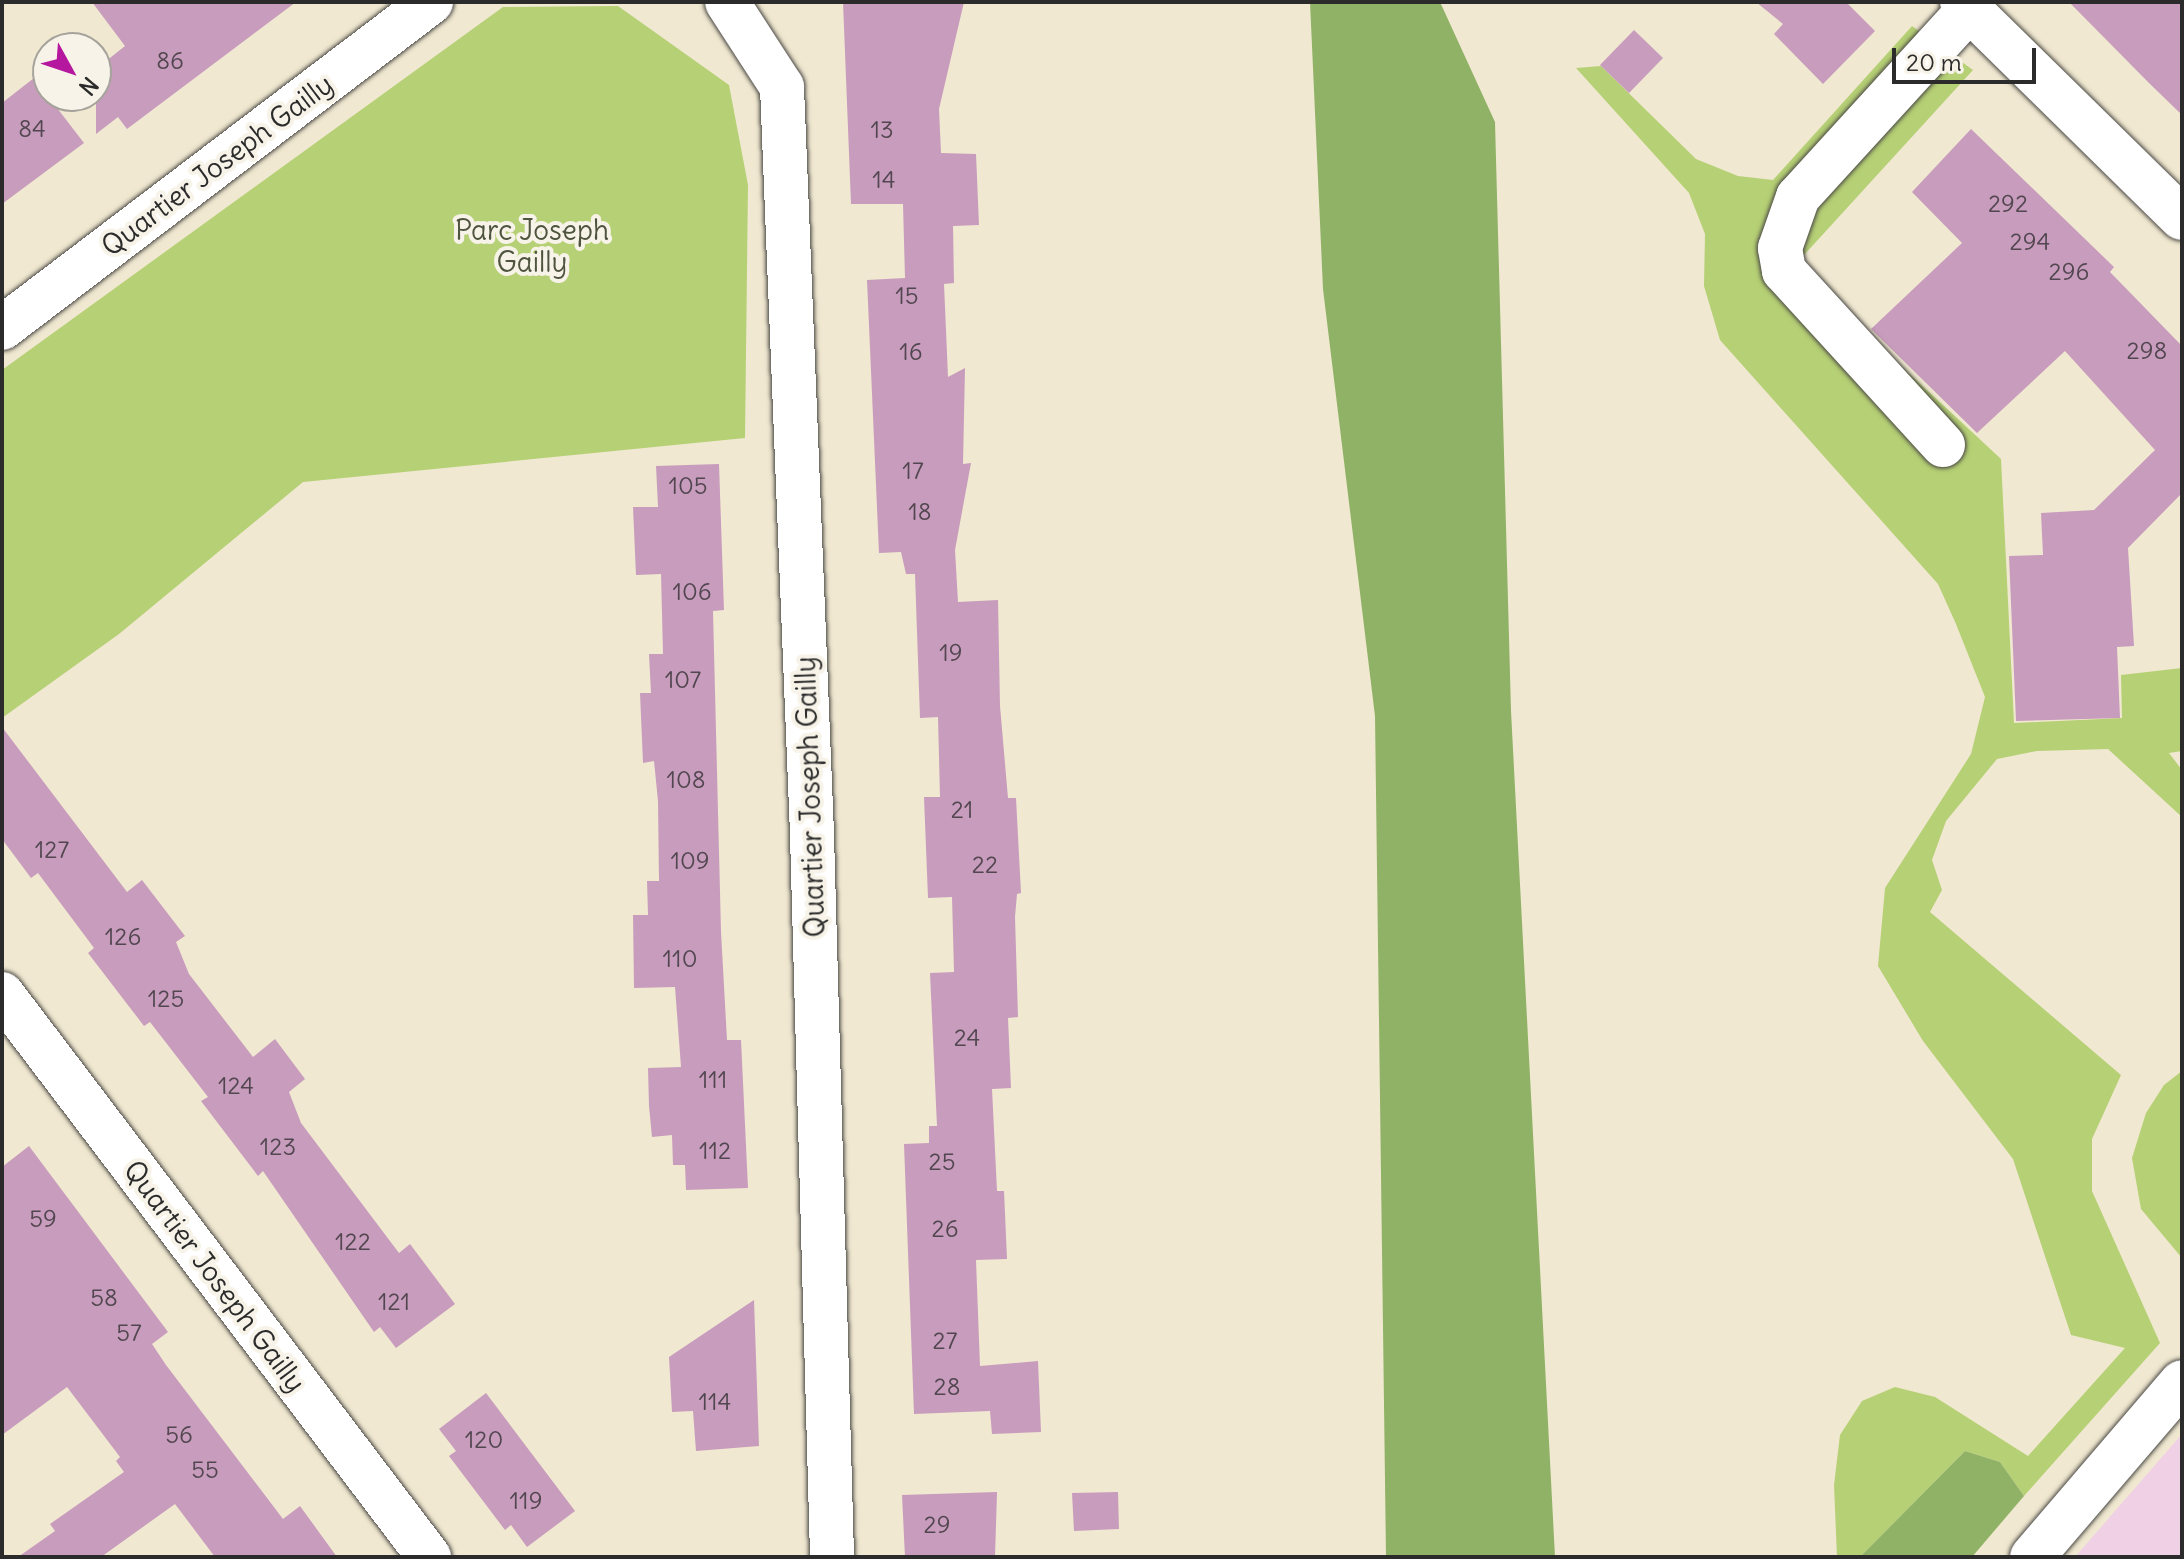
<!DOCTYPE html>
<html>
<head>
<meta charset="utf-8">
<style>
  body { margin:0 }
  #map { position:relative; width:2184px; height:1559px; overflow:hidden; background:#f0e8d0; font-family:Delius,sans-serif }
  div>[style] { position:absolute }
  .built>* { inset:0; background:#f0d0e5 }
  .green>* { inset:0; background:#b6d075 }
  .forest>* { inset:0; background:#90b266 }
  .building>* { inset:0; background:#c89cbd }
  .roads { filter:drop-shadow(0 0 2px #494744) drop-shadow(0 0 2px #494744) }
  .minor>* { height:44px; margin:-22px; padding:0 22px; transform-origin:22px; border-radius:22px; background:#fff }
  .tertiary>* { height:44px; margin:-22px; padding:0 22px; transform-origin:22px; border-radius:22px; background:#fff }
  span { translate:-50% -50%; white-space:nowrap; text-align:center; line-height:1.15; -webkit-text-stroke:8px #f7f3e8; paint-order:stroke }
  .number-label { font-size:24px; color:#524750 }
  .number-label span { -webkit-text-stroke-width:0 }
  .street-label { font-size:28px; color:#2b2b2b }
  .park-label { font-size:28px; color:#4e543e }
  .frame { position:absolute; inset:0; border:4px solid #2b2b2b; pointer-events:none }
  .north { position:absolute; left:32px; top:32px; width:80px; height:80px; box-sizing:border-box; background:#f7f3e8; border:2px solid #a5a39c; border-radius:50%; rotate:130deg; font-size:22px; font-weight:700; line-height:32px; text-align:center; color:#2b2b2b }
  .north::after { content:''; display:block; margin:auto; width:28px; height:36px; background:#b5179e; clip-path:polygon(50% 0,100% 100%,50% 72%,0 100%) }
  .scale { position:absolute; left:1892px; top:48px; width:144px; height:36px; box-sizing:border-box; border:4px solid #2b2b2b; border-top:0; padding-left:10px; font-size:24px; line-height:28px; white-space:nowrap; color:#2b2b2b; -webkit-text-stroke:6px #f7f3e8; paint-order:stroke }
</style>
</head>
<body>
<div id="map">
  <div class="built">
    <div style="clip-path:polygon(2182px 1434px,2182px 1557px,2075px 1557px)"></div>
  </div>
  <div class="green">
    <div style="clip-path:polygon(618px 6px,729px 85px,748px 185px,745px 438px,303px 482px,119px 634px,2px 718px,2px 370px,503px 7px)"></div>
    <div style="clip-path:polygon(1912px 26px,1973px 70px,1794px 266px,2001px 459px,2014px 723px,2122px 718px,2121px 675px,2182px 668px,2182px 751px,2169px 753px,2182px 770px,2182px 817px,2108px 749px,2037px 751px,1997px 759px,1946px 821px,1932px 860px,1942px 890px,1930px 912px,2121px 1075px,2092px 1139px,2092px 1191px,2160px 1343px,2024px 1496px,2000px 1462px,1965px 1451px,1860px 1557px,1837px 1557px,1834px 1485px,1840px 1435px,1862px 1401px,1895px 1387px,1935px 1397px,2028px 1456px,2125px 1348px,2071px 1335px,2013px 1159px,1923px 1041px,1878px 966px,1885px 888px,1971px 754px,1985px 697px,1956px 624px,1938px 584px,1720px 340px,1704px 286px,1705px 234px,1689px 193px,1576px 68px,1601px 66px,1696px 159px,1738px 176px,1773px 180px)"></div>
    <div style="clip-path:polygon(2182px 1071px,2182px 1258px,2141px 1209px,2132px 1158px,2146px 1113px,2164px 1085px)"></div>
  </div>
  <div class="forest">
    <div style="clip-path:polygon(1310px 2px,1440px 2px,1495px 122px,1511px 711px,1555px 1557px,1386px 1557px,1375px 716px,1323px 289px)"></div>
    <div style="clip-path:polygon(1965px 1451px,2000px 1462px,2024px 1496px,1972px 1557px,1860px 1557px)"></div>
  </div>
  <div class="building">
    <div style="clip-path:polygon(92px 2px,296px 2px,127px 129px,118px 117px,96px 134px,96px 69px,125px 46px)"></div>
    <div style="clip-path:polygon(843px 2px,964px 2px,939px 109px,941px 153px,976px 154px,979px 225px,953px 226px,954px 283px,944px 284px,948px 377px,965px 368px,963px 464px,971px 463px,955px 550px,958px 602px,998px 600px,1000px 706px,1008px 798px,1016px 798px,1021px 893px,1017px 894px,1015px 917px,1018px 1017px,1008px 1018px,1011px 1088px,992px 1089px,997px 1191px,1004px 1191px,1007px 1259px,976px 1260px,980px 1366px,1038px 1361px,1041px 1432px,992px 1434px,990px 1411px,914px 1414px,904px 1144px,929px 1143px,929px 1126px,937px 1126px,930px 973px,954px 972px,952px 897px,928px 898px,924px 797px,940px 797px,938px 717px,920px 718px,915px 574px,906px 574px,901px 552px,879px 553px,867px 280px,905px 278px,903px 204px,851px 204px)"></div>
    <div style="clip-path:polygon(1756px 2px,1846px 2px,1875px 31px,1823px 84px,1774px 34px,1783px 24px)"></div>
    <div style="clip-path:polygon(2069px 2px,2182px 2px,2182px 115px,2148px 82px)"></div>
    <div style="clip-path:polygon(1634px 30px,1663px 58px,1629px 93px,1600px 65px)"></div>
    <div style="clip-path:polygon(34px 78px,84px 143px,2px 204px,2px 103px)"></div>
    <div style="clip-path:polygon(1971px 129px,2114px 267px,2110px 272px,2182px 346px,2182px 493px,2128px 548px,2134px 646px,2117px 647px,2120px 718px,2016px 721px,2009px 556px,2043px 555px,2041px 513px,2094px 510px,2155px 450px,2065px 351px,1977px 433px,1871px 329px,1962px 243px,1912px 192px)"></div>
    <div style="clip-path:polygon(719px 464px,724px 610px,713px 611px,721px 932px,727px 1040px,741px 1040px,748px 1188px,686px 1190px,685px 1165px,673px 1165px,672px 1135px,652px 1137px,649px 1106px,648px 1068px,681px 1067px,675px 987px,634px 988px,633px 915px,648px 915px,647px 881px,659px 881px,658px 801px,654px 761px,643px 763px,640px 693px,651px 693px,649px 654px,663px 654px,661px 574px,636px 575px,633px 507px,658px 507px,656px 466px)"></div>
    <div style="clip-path:polygon(2px 727px,127px 892px,142px 880px,185px 936px,176px 942px,189px 974px,253px 1057px,275px 1039px,305px 1079px,289px 1092px,301px 1123px,399px 1253px,410px 1244px,455px 1304px,396px 1348px,380px 1327px,374px 1332px,263px 1171px,258px 1176px,201px 1101px,208px 1097px,150px 1022px,144px 1026px,88px 953px,94px 948px,38px 873px,31px 878px,2px 839px)"></div>
    <div style="clip-path:polygon(29px 1146px,168px 1332px,152px 1344px,166px 1365px,283px 1519px,300px 1506px,337px 1557px,215px 1557px,175px 1504px,101px 1557px,18px 1557px,55px 1531px,50px 1524px,124px 1472px,116px 1461px,120px 1457px,67px 1387px,2px 1435px,2px 1167px)"></div>
    <div style="clip-path:polygon(754px 1300px,759px 1446px,696px 1451px,693px 1411px,672px 1412px,669px 1357px)"></div>
    <div style="clip-path:polygon(486px 1393px,575px 1511px,527px 1547px,511px 1525px,505px 1530px,449px 1456px,456px 1451px,439px 1429px)"></div>
    <div style="clip-path:polygon(997px 1492px,995px 1556px,905px 1557px,902px 1495px)"></div>
    <div style="clip-path:polygon(1118px 1492px,1119px 1529px,1074px 1531px,1072px 1493px)"></div>
  </div>
  <div class="roads">
    <div class="minor">
      <div style="left:727px;top:2px;width:101px;rotate:57.1deg"></div>
      <div style="left:782px;top:87px;width:749px;rotate:87.7deg"></div>
      <div style="left:812px;top:835px;width:722px;rotate:88.41deg"></div>
      <div style="left:2px;top:328px;width:539px;rotate:-37.23deg"></div>
      <div style="left:1943px;top:445px;width:236px;rotate:-132.4deg"></div>
      <div style="left:1784px;top:271px;width:23px;rotate:-100deg"></div>
      <div style="left:1780px;top:248px;width:54px;rotate:-70.6deg"></div>
      <div style="left:1798px;top:197px;width:253px;rotate:-47.6deg"></div>
      <div style="left:2px;top:994px;width:707px;rotate:52.82deg"></div>
    </div>
    <div class="tertiary">
      <div style="left:1962px;top:2px;width:308px;rotate:44.5deg"></div>
      <div style="left:2032px;top:1557px;width:230px;rotate:-49.4deg"></div>
    </div>
  </div>
  <div class="number-label">
    <span style="left:170px;top:61px">86</span>
    <span style="left:32px;top:129px">84</span>
    <span style="left:882px;top:130px">13</span>
    <span style="left:884px;top:180px">14</span>
    <span style="left:2008px;top:204px">292</span>
    <span style="left:2030px;top:242px">294</span>
    <span style="left:2069px;top:272px">296</span>
    <span style="left:907px;top:296px">15</span>
    <span style="left:2147px;top:351px">298</span>
    <span style="left:911px;top:352px">16</span>
    <span style="left:913px;top:471px">17</span>
    <span style="left:688px;top:486px">105</span>
    <span style="left:920px;top:512px">18</span>
    <span style="left:692px;top:592px">106</span>
    <span style="left:951px;top:653px">19</span>
    <span style="left:683px;top:680px">107</span>
    <span style="left:686px;top:780px">108</span>
    <span style="left:962px;top:810px">21</span>
    <span style="left:52px;top:850px">127</span>
    <span style="left:690px;top:861px">109</span>
    <span style="left:985px;top:865px">22</span>
    <span style="left:123px;top:937px">126</span>
    <span style="left:680px;top:959px">110</span>
    <span style="left:166px;top:999px">125</span>
    <span style="left:967px;top:1038px">24</span>
    <span style="left:713px;top:1080px">111</span>
    <span style="left:236px;top:1086px">124</span>
    <span style="left:278px;top:1147px">123</span>
    <span style="left:715px;top:1151px">112</span>
    <span style="left:942px;top:1162px">25</span>
    <span style="left:43px;top:1219px">59</span>
    <span style="left:945px;top:1229px">26</span>
    <span style="left:353px;top:1242px">122</span>
    <span style="left:104px;top:1298px">58</span>
    <span style="left:394px;top:1302px">121</span>
    <span style="left:129px;top:1333px">57</span>
    <span style="left:945px;top:1341px">27</span>
    <span style="left:947px;top:1387px">28</span>
    <span style="left:715px;top:1402px">114</span>
    <span style="left:179px;top:1435px">56</span>
    <span style="left:484px;top:1440px">120</span>
    <span style="left:205px;top:1470px">55</span>
    <span style="left:526px;top:1501px">119</span>
    <span style="left:937px;top:1525px">29</span>
  </div>
  <div class="street-label">
    <span style="left:217px;top:165px;rotate:-37deg">Quartier Joseph Gailly</span>
    <span style="left:810px;top:797px;rotate:-92deg">Quartier Joseph Gailly</span>
    <span style="left:215px;top:1276px;rotate:53deg">Quartier Joseph Gailly</span>
  </div>
  <div class="park-label">
    <span style="left:532px;top:246px">Parc Joseph<br>Gailly</span>
  </div>
  <div class="frame"></div>
  <div class="north">N</div>
  <div class="scale">20 m</div>
</div>
</body>
</html>
